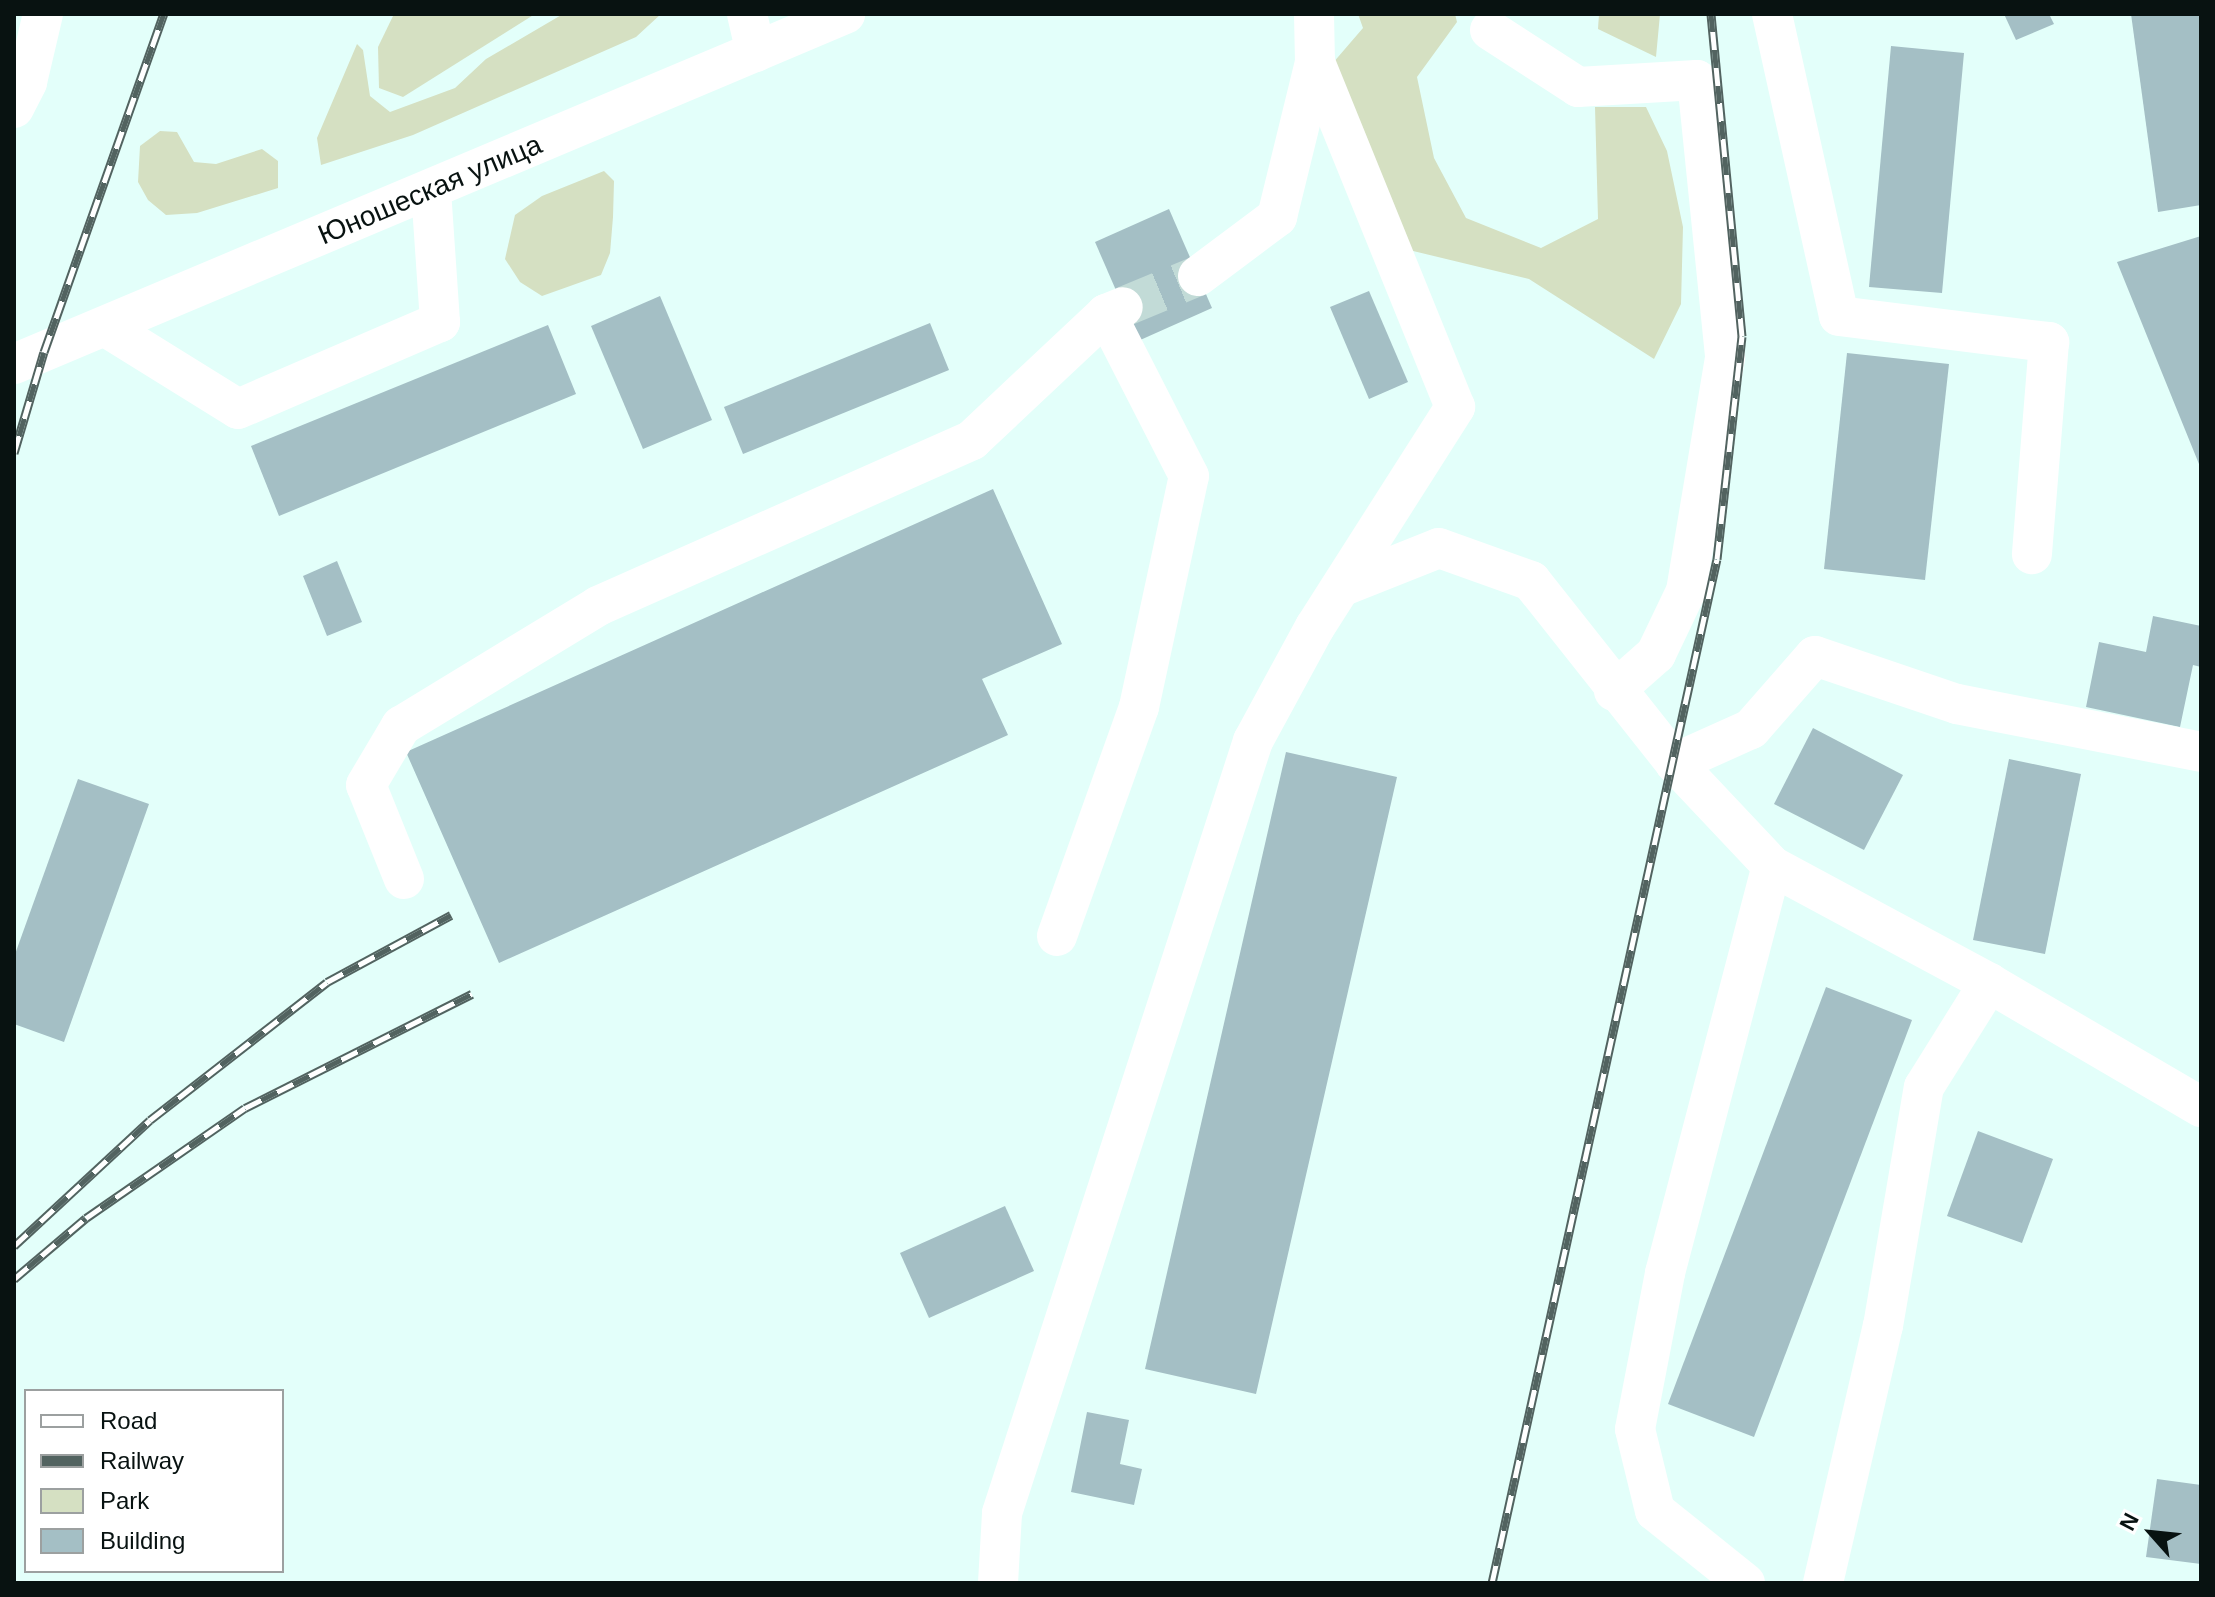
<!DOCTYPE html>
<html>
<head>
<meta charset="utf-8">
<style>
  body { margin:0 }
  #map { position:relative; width:2215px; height:1597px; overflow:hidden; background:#e3fffa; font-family:Helvetica,sans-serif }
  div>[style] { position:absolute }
  .green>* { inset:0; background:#d5e0c2 }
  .building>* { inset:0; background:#a4bfc5 }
  .minor-tunnel>* { height:40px; margin-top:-20px; transform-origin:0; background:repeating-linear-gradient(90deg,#c2dbd7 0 40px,transparent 0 60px) }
  .minor>* { height:40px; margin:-20px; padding:0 20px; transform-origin:20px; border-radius:20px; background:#fff }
  .rail>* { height:9px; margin-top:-4.5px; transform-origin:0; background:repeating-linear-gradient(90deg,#fff 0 18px,#526360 0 36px); box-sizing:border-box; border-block:2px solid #526360 }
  span { translate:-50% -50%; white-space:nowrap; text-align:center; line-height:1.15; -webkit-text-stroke:8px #fff; paint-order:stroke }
  .street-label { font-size:28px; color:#081211 }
  .frame { position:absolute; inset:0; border:16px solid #081211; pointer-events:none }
  .legend { position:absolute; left:24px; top:1389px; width:260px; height:184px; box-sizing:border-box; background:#fff; border:2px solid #9ca0a0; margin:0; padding:10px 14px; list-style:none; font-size:24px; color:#081211 }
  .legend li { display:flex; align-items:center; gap:16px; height:40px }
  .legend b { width:40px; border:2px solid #9ca0a0 }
  .north { position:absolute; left:2111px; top:1493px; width:80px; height:80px; -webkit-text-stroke:6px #fff; paint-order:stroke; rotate:297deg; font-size:22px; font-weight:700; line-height:32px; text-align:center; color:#081211 }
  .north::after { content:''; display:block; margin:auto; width:28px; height:36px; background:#081211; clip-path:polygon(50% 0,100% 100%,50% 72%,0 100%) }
</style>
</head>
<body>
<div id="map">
  <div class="green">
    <div style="clip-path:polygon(394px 14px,535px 14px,403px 97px,379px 88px,378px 47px)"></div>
    <div style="clip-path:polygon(563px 14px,661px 14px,636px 37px,413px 135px,321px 165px,317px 138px,357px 44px,363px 50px,370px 96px,390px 112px,455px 88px,486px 59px)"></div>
    <div style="clip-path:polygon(1358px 14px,1455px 14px,1457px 22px,1417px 77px,1434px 158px,1466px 218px,1541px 248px,1598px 219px,1595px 107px,1646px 107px,1667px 151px,1683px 227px,1681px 304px,1654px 359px,1529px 279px,1409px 250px,1332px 64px,1363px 28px)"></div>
    <div style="clip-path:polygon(1599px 14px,1660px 14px,1656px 57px,1598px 29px)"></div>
    <div style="clip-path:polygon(160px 131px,177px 132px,194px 162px,216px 164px,262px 149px,278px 161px,278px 188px,197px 213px,166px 215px,148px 200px,138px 182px,140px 146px)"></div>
    <div style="clip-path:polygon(604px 171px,614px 181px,613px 217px,610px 253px,601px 275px,542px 296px,520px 282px,505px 259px,515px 215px,542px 196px)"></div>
  </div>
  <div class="building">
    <div style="clip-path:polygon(2004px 14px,2049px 14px,2054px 24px,2016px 40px)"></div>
    <div style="clip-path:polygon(2131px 14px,2201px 14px,2201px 205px,2158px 212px)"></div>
    <div style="clip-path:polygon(1891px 46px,1964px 53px,1942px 293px,1869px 287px)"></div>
    <div style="clip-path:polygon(1169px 209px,1212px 308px,1138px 341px,1095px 242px)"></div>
    <div style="clip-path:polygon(2201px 236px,2201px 469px,2117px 262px)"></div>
    <div style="clip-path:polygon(1369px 291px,1408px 382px,1369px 399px,1330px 307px)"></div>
    <div style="clip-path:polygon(660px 296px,712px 420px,643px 449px,591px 326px)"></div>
    <div style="clip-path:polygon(930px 323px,949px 370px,743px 454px,724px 407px)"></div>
    <div style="clip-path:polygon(548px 325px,576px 394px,279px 516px,251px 446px)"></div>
    <div style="clip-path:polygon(1847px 353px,1949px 364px,1925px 580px,1824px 569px)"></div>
    <div style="clip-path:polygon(993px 489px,1062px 644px,982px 679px,1008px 735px,499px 963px,406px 752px)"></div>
    <div style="clip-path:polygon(337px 561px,362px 622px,327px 636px,303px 576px)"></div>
    <div style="clip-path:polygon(2153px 616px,2201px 626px,2201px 667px,2193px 665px,2180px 727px,2086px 707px,2099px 642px,2146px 652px)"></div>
    <div style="clip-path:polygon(1813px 728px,1903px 775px,1864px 850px,1774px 804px)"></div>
    <div style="clip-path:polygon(1286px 752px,1397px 777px,1256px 1394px,1145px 1369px)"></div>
    <div style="clip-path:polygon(2009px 759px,2081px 774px,2045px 954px,1973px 940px)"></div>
    <div style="clip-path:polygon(78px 779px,149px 804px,64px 1042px,14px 1024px,14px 957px)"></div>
    <div style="clip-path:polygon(1826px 987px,1912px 1020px,1754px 1437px,1668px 1404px)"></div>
    <div style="clip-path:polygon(1978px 1131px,2053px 1159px,2022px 1243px,1947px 1216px)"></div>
    <div style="clip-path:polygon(1005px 1206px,1034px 1271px,929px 1318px,900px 1253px)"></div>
    <div style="clip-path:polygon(1087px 1412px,1129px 1420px,1120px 1464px,1142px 1469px,1134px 1505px,1071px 1492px)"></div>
    <div style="clip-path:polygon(2157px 1479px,2201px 1485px,2201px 1564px,2146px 1557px)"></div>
  </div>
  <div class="minor-tunnel">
    <div style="left:1123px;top:307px;width:81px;rotate:-22.5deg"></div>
  </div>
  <div class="minor">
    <div style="left:747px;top:14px;width:39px;rotate:77deg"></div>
    <div style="left:1772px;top:14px;width:309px;rotate:77.5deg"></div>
    <div style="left:1839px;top:316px;width:212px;rotate:7.1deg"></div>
    <div style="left:2049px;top:342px;width:213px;rotate:94.6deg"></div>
    <div style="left:1490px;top:30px;width:105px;rotate:32.9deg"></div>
    <div style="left:1578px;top:87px;width:119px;rotate:-3.4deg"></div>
    <div style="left:1697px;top:80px;width:279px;rotate:84.2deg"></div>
    <div style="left:1725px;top:358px;width:236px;rotate:99.5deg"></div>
    <div style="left:1686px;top:591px;width:70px;rotate:115.5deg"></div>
    <div style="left:1656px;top:654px;width:56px;rotate:138.6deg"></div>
    <div style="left:14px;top:108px;width:29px;rotate:-63deg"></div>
    <div style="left:27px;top:82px;width:70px;rotate:-76.8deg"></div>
    <div style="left:1198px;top:276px;width:99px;rotate:-36.8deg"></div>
    <div style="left:1277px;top:217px;width:160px;rotate:-76.2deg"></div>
    <div style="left:106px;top:327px;width:155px;rotate:31.8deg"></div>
    <div style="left:238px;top:409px;width:220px;rotate:-23.3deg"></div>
    <div style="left:440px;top:322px;width:132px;rotate:-93.9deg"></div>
    <div style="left:14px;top:364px;width:902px;rotate:-22.84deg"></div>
    <div style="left:1341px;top:587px;width:105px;rotate:-21.7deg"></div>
    <div style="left:1439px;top:548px;width:98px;rotate:19.7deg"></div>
    <div style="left:1531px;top:581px;width:232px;rotate:51.6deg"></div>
    <div style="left:1675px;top:763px;width:141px;rotate:46.7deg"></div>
    <div style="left:1772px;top:866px;width:247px;rotate:28.3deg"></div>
    <div style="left:1989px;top:983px;width:246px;rotate:30.3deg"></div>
    <div style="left:1675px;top:763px;width:83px;rotate:-24.1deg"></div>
    <div style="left:1751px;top:729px;width:97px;rotate:-48.8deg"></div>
    <div style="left:1815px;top:656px;width:150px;rotate:18.7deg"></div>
    <div style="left:1957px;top:704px;width:249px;rotate:11.1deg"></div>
    <div style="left:404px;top:879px;width:101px;rotate:-112deg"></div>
    <div style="left:366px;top:785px;width:69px;rotate:-59.3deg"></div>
    <div style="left:401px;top:726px;width:231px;rotate:-31.3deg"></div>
    <div style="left:598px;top:606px;width:409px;rotate:-23.9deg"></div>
    <div style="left:972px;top:440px;width:184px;rotate:-43.2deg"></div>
    <div style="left:1106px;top:314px;width:18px;rotate:-22deg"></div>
    <div style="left:1057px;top:936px;width:243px;rotate:-70.3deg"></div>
    <div style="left:1139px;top:707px;width:236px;rotate:-77.8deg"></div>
    <div style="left:1189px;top:476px;width:182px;rotate:-117.1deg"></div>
    <div style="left:998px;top:1583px;width:70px;rotate:-86.7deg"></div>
    <div style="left:1002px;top:1513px;width:812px;rotate:-71.99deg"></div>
    <div style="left:1253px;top:741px;width:130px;rotate:-61.5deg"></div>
    <div style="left:1315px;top:627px;width:261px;rotate:-57.5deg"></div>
    <div style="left:1455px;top:407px;width:372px;rotate:-112.1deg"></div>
    <div style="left:1315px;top:62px;width:48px;rotate:-91.2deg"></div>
    <div style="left:1745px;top:1583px;width:115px;rotate:-141.3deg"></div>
    <div style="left:1655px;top:1511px;width:84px;rotate:-103.7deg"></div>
    <div style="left:1635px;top:1429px;width:159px;rotate:-79.1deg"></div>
    <div style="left:1665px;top:1273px;width:421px;rotate:-75.3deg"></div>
    <div style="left:1823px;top:1583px;width:264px;rotate:-76.9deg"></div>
    <div style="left:1883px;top:1326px;width:242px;rotate:-80.3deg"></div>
    <div style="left:1924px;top:1087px;width:123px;rotate:-58deg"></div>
  </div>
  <div class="rail">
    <div style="left:14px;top:453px;width:105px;rotate:-73.5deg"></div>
    <div style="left:44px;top:352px;width:359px;rotate:-70.5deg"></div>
    <div style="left:14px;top:1246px;width:185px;rotate:-42.8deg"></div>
    <div style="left:150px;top:1120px;width:224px;rotate:-37.9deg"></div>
    <div style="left:327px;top:982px;width:141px;rotate:-28.4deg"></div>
    <div style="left:14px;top:1279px;width:94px;rotate:-40.3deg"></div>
    <div style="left:86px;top:1218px;width:193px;rotate:-34.7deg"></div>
    <div style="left:245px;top:1108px;width:254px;rotate:-26.7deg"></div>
    <div style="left:1492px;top:1583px;width:1048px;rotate:-77.61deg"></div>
    <div style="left:1717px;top:559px;width:224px;rotate:-83.6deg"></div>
    <div style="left:1742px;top:336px;width:323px;rotate:-95.5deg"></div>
  </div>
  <div class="street-label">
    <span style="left:430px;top:190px;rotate:-23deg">Юношеская улица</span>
  </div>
  <div class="frame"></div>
  <ul class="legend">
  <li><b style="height:10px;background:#fff"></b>Road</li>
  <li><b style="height:10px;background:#526360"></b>Railway</li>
  <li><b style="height:22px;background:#d5e0c2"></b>Park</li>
  <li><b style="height:22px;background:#a4bfc5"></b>Building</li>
  </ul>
  <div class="north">N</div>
</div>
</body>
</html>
